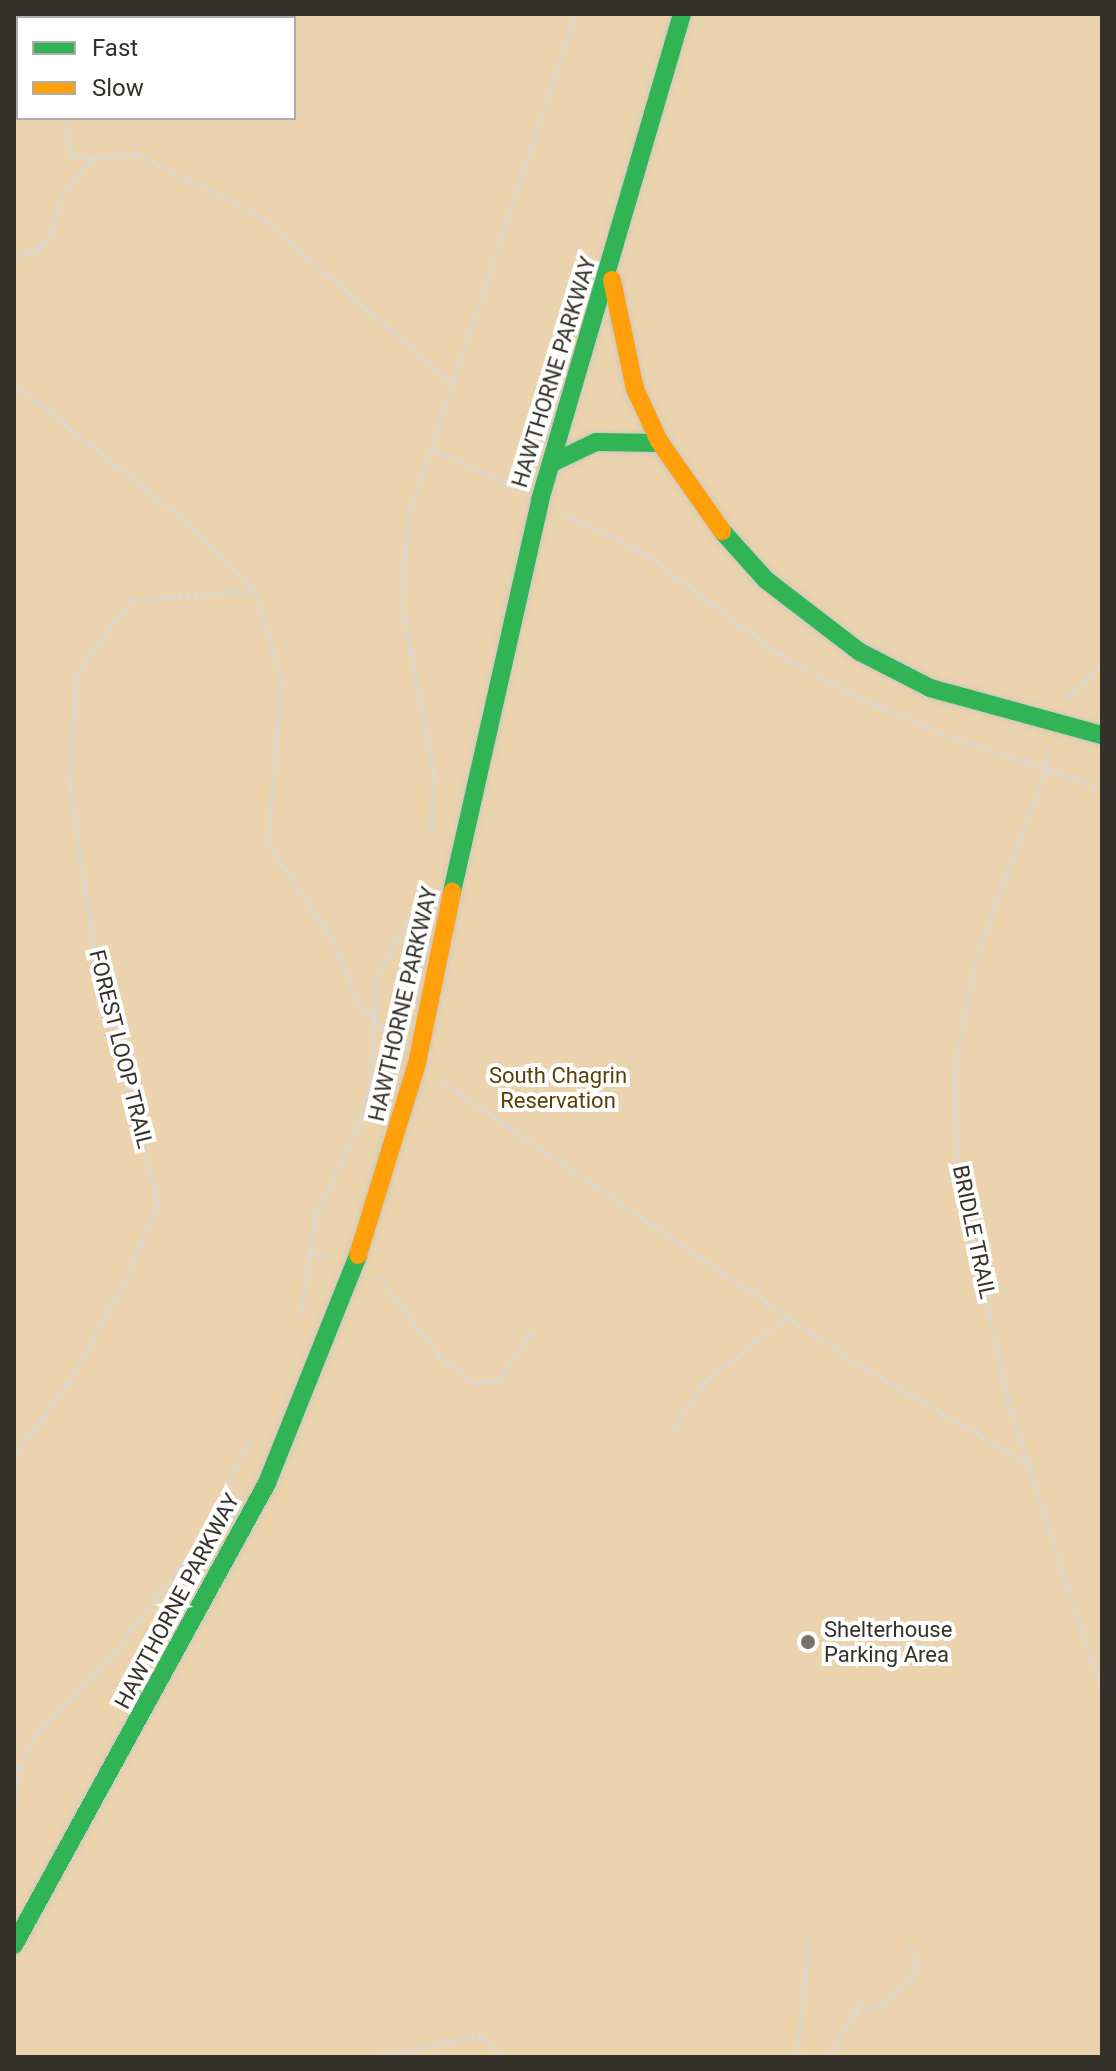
<!DOCTYPE html>
<html>
<head>
<meta charset="utf-8">
<style>
  body { margin:0 }
  #map { position:relative; width:1116px; height:2071px; overflow:hidden; background:#f1ebe1; font-family:Roboto,sans-serif }
  div>[style] { position:absolute }
  .green>* { inset:0; background:#ead3ad }
  .path>* { height:5px; margin-top:-2.5px; transform-origin:0; background:repeating-linear-gradient(90deg,#dad8d6 0 4px,transparent 0 8px) }
  .roads { filter:drop-shadow(0 0 2px #cdc8c0) drop-shadow(0 0 2px #cdc8c0) }
  .fast>* { height:18px; margin:-9px; padding:0 9px; transform-origin:9px; border-radius:9px; background:#30b455 }
  .slow>* { height:18px; margin:-9px; padding:0 9px; transform-origin:9px; border-radius:9px; background:#ff9f0a }
  .dots>* { width:22px; height:22px; translate:-50% -50%; box-sizing:border-box; border:4px solid #fff; border-radius:50% }
  span { translate:-50% -50%; white-space:nowrap; text-align:center; line-height:1.15; -webkit-text-stroke:8px #fff; paint-order:stroke }
  .street-label { font-size:22px; color:#35312b }
  .park-label { font-size:22px; color:#5c4007 }
  .poi-label { font-size:22px; color:#35312b }
  .left { translate:0 -50%; text-align:left }
  .frame { position:absolute; inset:0; border:16px solid #35312b; pointer-events:none }
  .legend { position:absolute; left:16px; top:16px; width:280px; height:104px; box-sizing:border-box; background:#fff; border:2px solid #aeadaa; margin:0; padding:10px 14px; list-style:none; font-size:24px; color:#35312b }
  .legend li { display:flex; align-items:center; gap:16px; height:40px }
  .legend b { width:40px; border:2px solid #aeadaa }
</style>
</head>
<body>
<div id="map">
  <div class="green">
    <div style="clip-path:polygon(evenodd,14px 14px,1102px 14px,1102px 2057px,14px 2057px,14px 14px,18px 18px,294px 18px,294px 118px,18px 118px,18px 18px)"></div>
  </div>
  <div class="path">
    <div style="left:31px;top:14px;width:4px;rotate:63deg"></div>
    <div style="left:91px;top:159px;width:46px;rotate:-6.2deg"></div>
    <div style="left:137px;top:154px;width:135px;rotate:26.4deg"></div>
    <div style="left:258px;top:214px;width:257px;rotate:41.1deg"></div>
    <div style="left:14px;top:258px;width:27px;rotate:-20deg"></div>
    <div style="left:39px;top:249px;width:19px;rotate:-51deg"></div>
    <div style="left:51px;top:234px;width:41px;rotate:-74.6deg"></div>
    <div style="left:62px;top:194px;width:45px;rotate:-50.4deg"></div>
    <div style="left:91px;top:159px;width:20px;rotate:-171deg"></div>
    <div style="left:71px;top:156px;width:39px;rotate:-100deg"></div>
    <div style="left:14px;top:383px;width:222px;rotate:38.8deg"></div>
    <div style="left:187px;top:522px;width:96px;rotate:45deg"></div>
    <div style="left:255px;top:590px;width:96px;rotate:73.6deg"></div>
    <div style="left:282px;top:682px;width:162px;rotate:95deg"></div>
    <div style="left:268px;top:843px;width:118px;rotate:56.4deg"></div>
    <div style="left:333px;top:941px;width:65px;rotate:67.4deg"></div>
    <div style="left:358px;top:1001px;width:54px;rotate:48deg"></div>
    <div style="left:430px;top:448px;width:96px;rotate:24.7deg"></div>
    <div style="left:564px;top:514px;width:86px;rotate:25.4deg"></div>
    <div style="left:642px;top:551px;width:173px;rotate:37deg"></div>
    <div style="left:780px;top:655px;width:75px;rotate:28.6deg"></div>
    <div style="left:846px;top:691px;width:104px;rotate:23.9deg"></div>
    <div style="left:941px;top:733px;width:170px;rotate:18.9deg"></div>
    <div style="left:1066px;top:697px;width:48px;rotate:-41.6deg"></div>
    <div style="left:1047px;top:749px;width:20px;rotate:93deg"></div>
    <div style="left:1046px;top:769px;width:202px;rotate:110.2deg"></div>
    <div style="left:976px;top:959px;width:113px;rotate:101.2deg"></div>
    <div style="left:954px;top:1070px;width:100px;rotate:87.7deg"></div>
    <div style="left:958px;top:1170px;width:235px;rotate:77.7deg"></div>
    <div style="left:1008px;top:1400px;width:308px;rotate:72.2deg"></div>
    <div style="left:432px;top:832px;width:59px;rotate:-88.1deg"></div>
    <div style="left:434px;top:773px;width:175px;rotate:-100.9deg"></div>
    <div style="left:401px;top:601px;width:89px;rotate:-84.2deg"></div>
    <div style="left:410px;top:512px;width:525px;rotate:-71.57deg"></div>
    <div style="left:441px;top:1081px;width:496px;rotate:34.2deg"></div>
    <div style="left:851px;top:1360px;width:207px;rotate:30.2deg"></div>
    <div style="left:310px;top:1253px;width:20px;rotate:11deg"></div>
    <div style="left:379px;top:1277px;width:99px;rotate:52.8deg"></div>
    <div style="left:439px;top:1356px;width:43px;rotate:37.4deg"></div>
    <div style="left:473px;top:1382px;width:25px;rotate:-2deg"></div>
    <div style="left:498px;top:1381px;width:62px;rotate:-55.5deg"></div>
    <div style="left:301px;top:1314px;width:99px;rotate:-81.9deg"></div>
    <div style="left:315px;top:1216px;width:91px;rotate:-64deg"></div>
    <div style="left:355px;top:1134px;width:55px;rotate:-71.9deg"></div>
    <div style="left:372px;top:1082px;width:104px;rotate:-87.8deg"></div>
    <div style="left:376px;top:978px;width:85px;rotate:-61deg"></div>
    <div style="left:674px;top:1428px;width:53px;rotate:-56.6deg"></div>
    <div style="left:703px;top:1384px;width:109px;rotate:-38.7deg"></div>
    <div style="left:14px;top:1457px;width:92px;rotate:-53.4deg"></div>
    <div style="left:69px;top:1383px;width:113px;rotate:-60.9deg"></div>
    <div style="left:124px;top:1284px;width:86px;rotate:-66.7deg"></div>
    <div style="left:158px;top:1205px;width:241px;rotate:-104.4deg"></div>
    <div style="left:98px;top:972px;width:188px;rotate:-98.6deg"></div>
    <div style="left:70px;top:786px;width:112px;rotate:-86.9deg"></div>
    <div style="left:76px;top:674px;width:91px;rotate:-53.5deg"></div>
    <div style="left:130px;top:601px;width:124px;rotate:-5.1deg"></div>
    <div style="left:205px;top:1529px;width:102px;rotate:-63.2deg"></div>
    <div style="left:14px;top:1811px;width:44px;rotate:-83.5deg"></div>
    <div style="left:19px;top:1767px;width:39px;rotate:-63deg"></div>
    <div style="left:37px;top:1732px;width:97px;rotate:-44.6deg"></div>
    <div style="left:106px;top:1664px;width:150px;rotate:-52.6deg"></div>
    <div style="left:856px;top:2010px;width:13px;rotate:-67deg"></div>
    <div style="left:376px;top:2057px;width:107px;rotate:-11.3deg"></div>
    <div style="left:481px;top:2036px;width:32px;rotate:41deg"></div>
    <div style="left:797px;top:2057px;width:117px;rotate:-84.1deg"></div>
    <div style="left:827px;top:2057px;width:54px;rotate:-57.8deg"></div>
    <div style="left:856px;top:2011px;width:25px;rotate:-12deg"></div>
    <div style="left:880px;top:2006px;width:42px;rotate:-40.2deg"></div>
    <div style="left:912px;top:1979px;width:13px;rotate:-67deg"></div>
    <div style="left:917px;top:1967px;width:25px;rotate:-108deg"></div>
  </div>
  <div class="roads">
    <div class="fast">
      <div style="left:552px;top:463px;width:49px;rotate:-25.5deg"></div>
      <div style="left:596px;top:442px;width:64px;rotate:0.9deg"></div>
      <div style="left:722px;top:531px;width:66px;rotate:48.1deg"></div>
      <div style="left:766px;top:580px;width:118px;rotate:37.5deg"></div>
      <div style="left:860px;top:652px;width:79px;rotate:27.2deg"></div>
      <div style="left:930px;top:688px;width:178px;rotate:15.3deg"></div>
      <div style="left:452px;top:892px;width:402px;rotate:-77.3deg"></div>
      <div style="left:540px;top:500px;width:506px;rotate:-73.71deg"></div>
      <div style="left:14px;top:1945px;width:527px;rotate:-61.29deg"></div>
      <div style="left:267px;top:1483px;width:245px;rotate:-68.2deg"></div>
    </div>
    <div class="slow">
      <div style="left:612px;top:280px;width:111px;rotate:78.1deg"></div>
      <div style="left:635px;top:389px;width:57px;rotate:65.2deg"></div>
      <div style="left:659px;top:441px;width:110px;rotate:55deg"></div>
      <div style="left:358px;top:1255px;width:201px;rotate:-72.9deg"></div>
      <div style="left:417px;top:1063px;width:175px;rotate:-78.4deg"></div>
    </div>
  </div>
  <div class="dots">
    <div style="left:808px;top:1642px;background:#77726b"></div>
  </div>
  <div class="street-label">
    <span style="left:554px;top:372px;rotate:-73deg">HAWTHORNE PARKWAY</span>
    <span style="left:403px;top:1004px;rotate:-77deg">HAWTHORNE PARKWAY</span>
    <span style="left:121px;top:1049px;rotate:76deg">FOREST LOOP TRAIL</span>
    <span style="left:974px;top:1232px;rotate:78deg">BRIDLE TRAIL</span>
    <span style="left:177px;top:1601px;rotate:-62deg">HAWTHORNE PARKWAY</span>
  </div>
  <div class="park-label">
    <span style="left:558px;top:1088px">South Chagrin<br>Reservation</span>
  </div>
  <div class="poi-label">
    <span class="left" style="left:824px;top:1642px">Shelterhouse<br>Parking Area</span>
  </div>
  <div class="frame"></div>
  <ul class="legend">
  <li><b style="height:10px;background:#30b455"></b>Fast</li>
  <li><b style="height:10px;background:#ff9f0a"></b>Slow</li>
  </ul>
</div>
</body>
</html>
